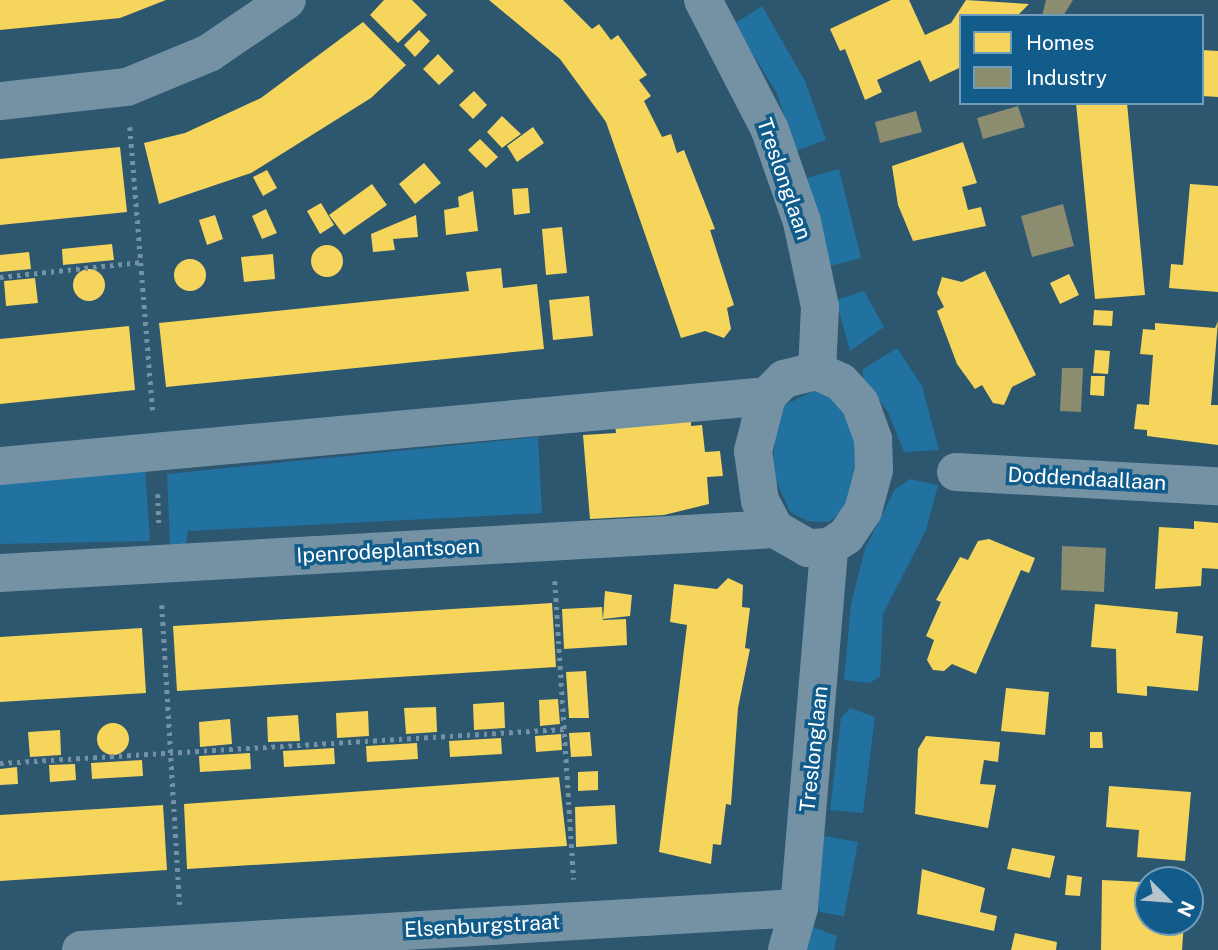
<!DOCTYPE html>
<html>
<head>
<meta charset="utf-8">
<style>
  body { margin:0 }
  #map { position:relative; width:1218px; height:950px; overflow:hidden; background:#2d566f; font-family:"Public Sans",sans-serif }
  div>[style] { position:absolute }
  .green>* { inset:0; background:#2172a1 }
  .homes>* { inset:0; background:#f6d55c }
  .round { border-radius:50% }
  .industry>* { inset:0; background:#8c8c6e }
  .path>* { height:4.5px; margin-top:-2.25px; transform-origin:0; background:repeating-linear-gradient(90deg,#7492a4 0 3.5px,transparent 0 8.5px) }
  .street>* { height:38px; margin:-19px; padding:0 19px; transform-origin:19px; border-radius:19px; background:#7492a4 }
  span { translate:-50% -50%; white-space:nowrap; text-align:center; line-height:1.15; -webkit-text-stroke:7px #115c8b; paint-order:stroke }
  .street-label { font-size:21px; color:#fff }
  .legend { position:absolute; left:959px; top:14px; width:245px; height:91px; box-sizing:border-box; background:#115c8b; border:2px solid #709db9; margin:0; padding:9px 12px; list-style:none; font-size:21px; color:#fff }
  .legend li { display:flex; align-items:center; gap:14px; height:35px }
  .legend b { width:35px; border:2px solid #709db9 }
  .north { position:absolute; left:1134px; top:866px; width:70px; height:70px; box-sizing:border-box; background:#115c8b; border:2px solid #709db9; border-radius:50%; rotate:115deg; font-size:19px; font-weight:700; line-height:28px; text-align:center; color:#fff }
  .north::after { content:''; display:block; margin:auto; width:24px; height:32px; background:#b6c4cd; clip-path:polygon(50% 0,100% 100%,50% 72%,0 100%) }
</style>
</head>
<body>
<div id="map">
  <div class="green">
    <div style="clip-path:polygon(762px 6px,805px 81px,826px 140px,795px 151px,777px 93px,734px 24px)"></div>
    <div style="clip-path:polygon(839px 169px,861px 258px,830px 266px,807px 178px)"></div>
    <div style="clip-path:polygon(864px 291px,884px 327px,850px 351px,836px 300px)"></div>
    <div style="clip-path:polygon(897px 348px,922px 386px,939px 450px,904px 452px,888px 412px,863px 378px,863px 369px)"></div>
    <div style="clip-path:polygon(818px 389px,847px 407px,860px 468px,847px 508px,829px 522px,807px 521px,790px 512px,772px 471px,778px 408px)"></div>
    <div style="clip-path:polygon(538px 437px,542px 513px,188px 531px,186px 544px,170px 545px,167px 474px)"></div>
    <div style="clip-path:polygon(145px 468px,150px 541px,0 544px,0 482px)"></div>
    <div style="clip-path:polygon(910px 479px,938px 485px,926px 530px,883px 614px,880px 676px,870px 683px,844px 680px,851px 604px,865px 549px,895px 489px)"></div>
    <div style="clip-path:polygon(850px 708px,875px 717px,863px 813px,830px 810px,841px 718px)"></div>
    <div style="clip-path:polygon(824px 836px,858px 842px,844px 916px,820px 912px,813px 897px)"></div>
    <div style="clip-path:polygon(807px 925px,837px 936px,834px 950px,801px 950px)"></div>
  </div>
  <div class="homes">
    <div style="clip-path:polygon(0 0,166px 0,120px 18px,0 30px)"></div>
    <div style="clip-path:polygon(384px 0,412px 0,427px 15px,398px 43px,370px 15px)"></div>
    <div style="clip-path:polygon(489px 0,563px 0,592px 29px,599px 24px,611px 40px,618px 35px,647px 75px,639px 80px,651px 96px,644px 101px,662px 137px,671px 134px,677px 153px,684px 150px,715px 229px,710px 230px,734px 305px,727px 308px,731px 329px,724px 338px,705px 331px,681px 338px,606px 122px,560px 59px)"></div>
    <div style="clip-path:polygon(891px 0,909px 0,925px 35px,951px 23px,966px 0,1029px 4px,1017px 16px,961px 16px,961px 67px,930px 82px,920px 60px,877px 80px,882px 92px,865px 100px,845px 49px,840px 51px,830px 29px)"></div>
    <div style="clip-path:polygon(363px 22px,406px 65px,371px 98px,251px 173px,159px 204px,144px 143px,185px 133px,261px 98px)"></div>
    <div style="clip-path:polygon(419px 30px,430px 41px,415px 57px,404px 45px)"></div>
    <div style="clip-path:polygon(1202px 50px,1218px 51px,1218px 97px,1202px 96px)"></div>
    <div style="clip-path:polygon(438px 54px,454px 71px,439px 85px,423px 69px)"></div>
    <div style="clip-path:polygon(474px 91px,487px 105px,473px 119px,459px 105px)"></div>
    <div style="clip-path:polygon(1076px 103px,1127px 103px,1145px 295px,1095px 299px)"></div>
    <div style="clip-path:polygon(502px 116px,521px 134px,502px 148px,487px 132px)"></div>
    <div style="clip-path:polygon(533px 127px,544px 143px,517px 162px,507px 146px)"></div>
    <div style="clip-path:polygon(480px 139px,498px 157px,486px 168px,468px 150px)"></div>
    <div style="clip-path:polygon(963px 142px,977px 183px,962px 187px,968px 210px,981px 207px,986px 226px,913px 241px,898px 205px,892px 166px)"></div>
    <div style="clip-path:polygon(120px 147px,127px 212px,0 225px,0 159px)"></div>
    <div style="clip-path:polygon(424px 163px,441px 183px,415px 204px,399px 184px)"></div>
    <div style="clip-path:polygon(267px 170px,277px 188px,263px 196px,253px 177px)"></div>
    <div style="clip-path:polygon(372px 184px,387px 205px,344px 235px,329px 215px)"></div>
    <div style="clip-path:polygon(1190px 184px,1218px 186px,1218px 292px,1169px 288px,1171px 264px,1183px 265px)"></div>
    <div style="clip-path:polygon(528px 188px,530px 213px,514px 215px,512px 189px)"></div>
    <div style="clip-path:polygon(473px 191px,478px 231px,446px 235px,444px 210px,459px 207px,458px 197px)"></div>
    <div style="clip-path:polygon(321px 203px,334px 225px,320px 234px,307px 211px)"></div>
    <div style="clip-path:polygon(266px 209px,277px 233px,262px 239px,252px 216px)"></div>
    <div style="clip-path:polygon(215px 215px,223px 239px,207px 245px,199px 220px)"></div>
    <div style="clip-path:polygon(416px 215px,418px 237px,393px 239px,395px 250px,373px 252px,371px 234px)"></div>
    <div style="clip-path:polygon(562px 227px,567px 273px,546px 275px,542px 229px)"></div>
    <div style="clip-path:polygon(112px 244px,114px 260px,63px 265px,62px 249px)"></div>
    <div class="round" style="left:311px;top:245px;width:32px;height:32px"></div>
    <div style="clip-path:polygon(29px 252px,31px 269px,0 272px,0 255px)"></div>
    <div style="clip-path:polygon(273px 254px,275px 279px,244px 282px,241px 257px)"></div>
    <div class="round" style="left:174px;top:259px;width:32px;height:32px"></div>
    <div style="clip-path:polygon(501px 268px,503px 288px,537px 284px,544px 349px,166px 387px,159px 323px,469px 291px,466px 272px)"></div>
    <div class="round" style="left:73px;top:269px;width:32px;height:32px"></div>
    <div style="clip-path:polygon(985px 271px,1036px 375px,1012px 387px,1004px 405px,993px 403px,982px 385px,975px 389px,957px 364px,937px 311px,944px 307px,937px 293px,942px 277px,962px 282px)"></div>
    <div style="clip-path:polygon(1069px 274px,1079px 295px,1060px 304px,1050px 283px)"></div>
    <div style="clip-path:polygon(35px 278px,38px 303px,6px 306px,4px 281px)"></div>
    <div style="clip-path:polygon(589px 296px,593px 336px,553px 340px,549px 300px)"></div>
    <div style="clip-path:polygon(1094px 310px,1113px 311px,1112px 326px,1093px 325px)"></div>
    <div style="clip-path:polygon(1218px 321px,1211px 405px,1218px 405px,1218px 445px,1147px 436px,1147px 430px,1134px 429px,1137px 404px,1149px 405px,1153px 355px,1140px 354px,1143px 329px,1155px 330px,1155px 323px,1215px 328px)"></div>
    <div style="clip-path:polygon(129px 326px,135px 390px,0 404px,0 339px)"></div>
    <div style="clip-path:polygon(1095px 350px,1110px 351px,1108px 374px,1093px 373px)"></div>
    <div style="clip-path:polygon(1091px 376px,1105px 376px,1104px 396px,1090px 395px)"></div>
    <div style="clip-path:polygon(691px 418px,691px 426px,702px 425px,705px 452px,720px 451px,723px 476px,707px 477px,709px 504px,664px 515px,590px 519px,583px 435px,616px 433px,615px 424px)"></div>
    <div style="clip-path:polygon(1194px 521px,1218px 523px,1218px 569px,1202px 568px,1201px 586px,1155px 589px,1159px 527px,1194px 529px)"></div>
    <div style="clip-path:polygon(989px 539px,1035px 558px,1029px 573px,1021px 570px,976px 674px,952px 664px,944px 671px,933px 670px,927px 660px,934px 640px,926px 636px,941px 602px,936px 600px,960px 557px,968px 560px,978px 541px)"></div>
    <div style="clip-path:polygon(728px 578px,743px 585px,742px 607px,750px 608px,745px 648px,750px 649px,738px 708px,731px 805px,726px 804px,721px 845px,713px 844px,711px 864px,659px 852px,687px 625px,670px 622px,674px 584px,717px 589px)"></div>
    <div style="clip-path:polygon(605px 591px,632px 595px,630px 616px,603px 619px)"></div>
    <div style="clip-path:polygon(552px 603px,556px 667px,177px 691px,173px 626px)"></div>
    <div style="clip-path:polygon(1095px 604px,1178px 612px,1176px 633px,1203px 636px,1198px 691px,1147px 686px,1147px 696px,1117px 693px,1116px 649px,1091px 647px)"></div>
    <div style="clip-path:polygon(602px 607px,603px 620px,626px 619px,627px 645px,564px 649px,562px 609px)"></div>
    <div style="clip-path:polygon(142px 628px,146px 693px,0 702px,0 637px)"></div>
    <div style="clip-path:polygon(586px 671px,589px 718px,569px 718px,566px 672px)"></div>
    <div style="clip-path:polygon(1006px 688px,1049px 692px,1045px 735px,1001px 731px)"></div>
    <div style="clip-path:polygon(558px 699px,560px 724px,540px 726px,539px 700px)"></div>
    <div style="clip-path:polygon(504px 702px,505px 728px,474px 730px,473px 704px)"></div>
    <div style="clip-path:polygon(436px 707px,437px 732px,406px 734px,404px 708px)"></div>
    <div style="clip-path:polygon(368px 711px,369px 736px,337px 738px,336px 713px)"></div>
    <div style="clip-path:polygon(298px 715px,300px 741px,268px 742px,267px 717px)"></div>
    <div style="clip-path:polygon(230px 719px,232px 744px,200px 747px,199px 722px)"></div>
    <div class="round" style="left:97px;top:723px;width:32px;height:32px"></div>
    <div style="clip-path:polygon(60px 730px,61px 755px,30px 757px,28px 732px)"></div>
    <div style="clip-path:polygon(590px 732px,592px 756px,571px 757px,569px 733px)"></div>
    <div style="clip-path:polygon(1090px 732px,1102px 732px,1103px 748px,1090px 748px)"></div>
    <div style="clip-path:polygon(561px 734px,562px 750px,536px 752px,535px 736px)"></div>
    <div style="clip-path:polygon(926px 736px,1000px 742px,998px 762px,984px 760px,980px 784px,996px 785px,988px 828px,915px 814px,918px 749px)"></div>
    <div style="clip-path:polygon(501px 738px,502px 754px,450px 757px,449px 741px)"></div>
    <div style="clip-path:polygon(417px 743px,418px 759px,367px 762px,366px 746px)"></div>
    <div style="clip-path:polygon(334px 748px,335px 764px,284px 767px,283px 751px)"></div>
    <div style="clip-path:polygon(250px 753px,251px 769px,200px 772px,199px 756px)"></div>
    <div style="clip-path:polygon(142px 760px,143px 776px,92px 779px,91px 763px)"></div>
    <div style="clip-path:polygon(75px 764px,76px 780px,50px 782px,49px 765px)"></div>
    <div style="clip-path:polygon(17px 767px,18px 784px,0 785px,0 769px)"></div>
    <div style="clip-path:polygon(598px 771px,598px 790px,578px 791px,578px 772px)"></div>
    <div style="clip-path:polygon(559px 777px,567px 846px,187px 869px,184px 804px)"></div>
    <div style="clip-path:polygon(1109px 786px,1191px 792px,1185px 861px,1137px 857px,1139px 830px,1106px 827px)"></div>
    <div style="clip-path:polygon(163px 805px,167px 870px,0 881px,0 815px)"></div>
    <div style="clip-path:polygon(615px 805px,617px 844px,576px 847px,575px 807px)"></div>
    <div style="clip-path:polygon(1012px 848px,1055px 856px,1050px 878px,1007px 869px)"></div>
    <div style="clip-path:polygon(922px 869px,985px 888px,980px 912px,997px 916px,994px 931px,917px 914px)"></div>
    <div style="clip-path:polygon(1067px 875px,1082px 877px,1080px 896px,1065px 895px)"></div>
    <div style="clip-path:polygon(1102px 880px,1141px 882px,1139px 905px,1148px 905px,1148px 922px,1184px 922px,1182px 950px,1101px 950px)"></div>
    <div style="clip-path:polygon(1015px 933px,1057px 942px,1056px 950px,1011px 950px)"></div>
  </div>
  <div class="industry">
    <div style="clip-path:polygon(1046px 0,1073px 0,1063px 16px,1042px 16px)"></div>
    <div style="clip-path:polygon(1018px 106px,1025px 127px,983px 139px,977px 118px)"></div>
    <div style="clip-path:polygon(916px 111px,922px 132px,880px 143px,875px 122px)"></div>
    <div style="clip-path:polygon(1063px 204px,1074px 246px,1032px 257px,1021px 216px)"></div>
    <div style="clip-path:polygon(1062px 368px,1083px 368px,1081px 412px,1060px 411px)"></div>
    <div style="clip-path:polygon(1062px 546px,1106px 548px,1104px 592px,1061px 590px)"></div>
  </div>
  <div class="path">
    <div style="left:130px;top:127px;width:285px;rotate:85.4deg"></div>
    <div style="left:0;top:277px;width:142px;rotate:-6.1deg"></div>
    <div style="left:158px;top:494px;width:29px;rotate:88deg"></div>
    <div style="left:555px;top:581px;width:299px;rotate:86.4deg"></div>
    <div style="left:162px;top:605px;width:300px;rotate:86.6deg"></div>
    <div style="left:0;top:763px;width:565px;rotate:-3.45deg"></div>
  </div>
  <div class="street">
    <div style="left:703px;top:0;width:146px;rotate:62.7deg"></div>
    <div style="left:770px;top:130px;width:97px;rotate:70.8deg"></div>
    <div style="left:802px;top:222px;width:87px;rotate:78deg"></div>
    <div style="left:820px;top:307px;width:64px;rotate:92.7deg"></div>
    <div style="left:0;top:101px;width:128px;rotate:-6.3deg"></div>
    <div style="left:127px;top:87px;width:89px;rotate:-22.5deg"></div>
    <div style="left:209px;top:53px;width:94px;rotate:-34.2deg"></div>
    <div style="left:817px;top:371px;width:26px;rotate:25deg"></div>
    <div style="left:841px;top:382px;width:28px;rotate:48deg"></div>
    <div style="left:860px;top:403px;width:38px;rotate:70deg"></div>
    <div style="left:873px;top:439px;width:31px;rotate:88deg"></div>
    <div style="left:874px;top:470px;width:42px;rotate:105deg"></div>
    <div style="left:863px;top:511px;width:30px;rotate:124deg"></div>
    <div style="left:846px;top:536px;width:20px;rotate:147deg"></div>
    <div style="left:829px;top:547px;width:21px;rotate:177deg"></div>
    <div style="left:808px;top:548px;width:38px;rotate:-150deg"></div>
    <div style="left:775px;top:529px;width:32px;rotate:-118deg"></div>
    <div style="left:760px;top:501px;width:50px;rotate:-98deg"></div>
    <div style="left:753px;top:451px;width:57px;rotate:-75.7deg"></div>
    <div style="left:767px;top:396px;width:24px;rotate:-45deg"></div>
    <div style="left:784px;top:379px;width:34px;rotate:-14deg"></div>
    <div style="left:0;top:466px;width:770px;rotate:-5.21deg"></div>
    <div style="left:956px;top:472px;width:262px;rotate:3.1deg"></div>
    <div style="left:0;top:573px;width:776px;rotate:-3.25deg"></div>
    <div style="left:81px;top:950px;width:719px;rotate:-3.35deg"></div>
    <div style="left:787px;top:950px;width:44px;rotate:-74.1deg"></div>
    <div style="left:799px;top:908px;width:362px;rotate:-85.2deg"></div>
  </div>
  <div class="street-label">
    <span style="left:784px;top:179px;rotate:71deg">Treslonglaan</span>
    <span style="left:1087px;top:479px;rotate:3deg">Doddendaallaan</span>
    <span style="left:388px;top:551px;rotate:-3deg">Ipenrodeplantsoen</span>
    <span style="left:814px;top:749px;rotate:-84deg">Treslonglaan</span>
    <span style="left:482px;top:926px;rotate:-3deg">Elsenburgstraat</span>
  </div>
  <ul class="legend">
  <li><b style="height:19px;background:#f6d55c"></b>Homes</li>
  <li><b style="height:19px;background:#8c8c6e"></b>Industry</li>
  </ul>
  <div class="north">N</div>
</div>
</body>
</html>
